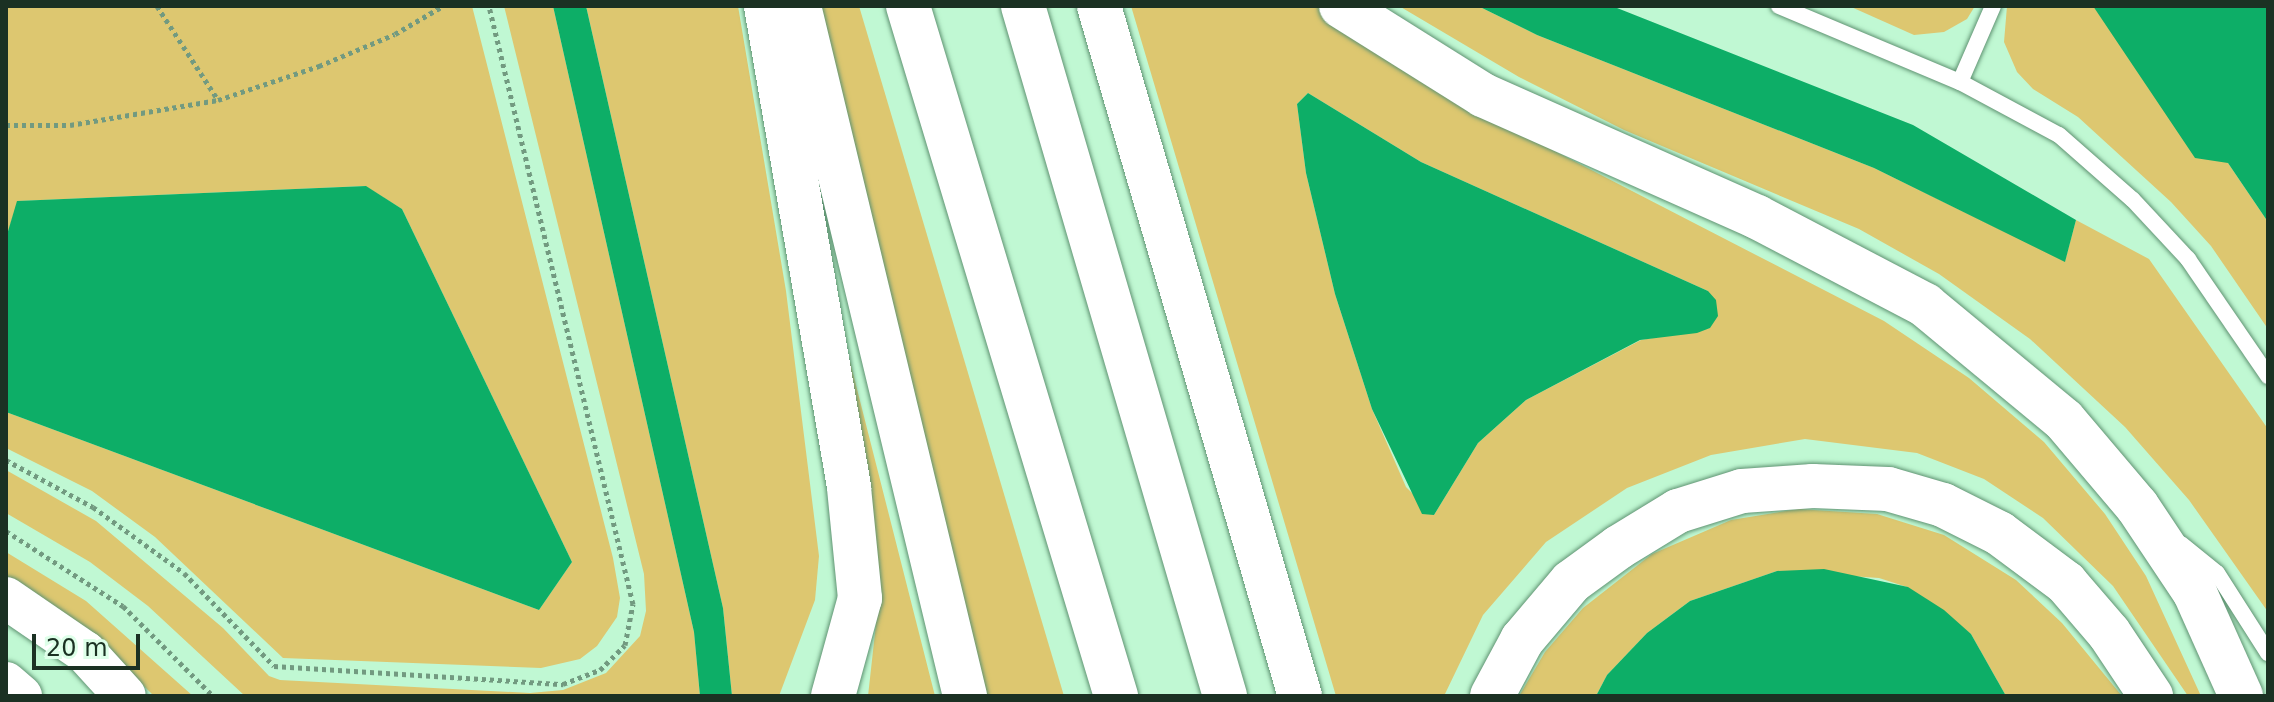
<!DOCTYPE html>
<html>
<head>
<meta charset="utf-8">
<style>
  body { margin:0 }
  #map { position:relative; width:2274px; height:702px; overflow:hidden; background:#c0f8d3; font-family:"DejaVu Sans",sans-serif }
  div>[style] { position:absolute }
  .green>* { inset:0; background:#ddc770 }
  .water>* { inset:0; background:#0dae67 }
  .path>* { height:5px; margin-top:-2.5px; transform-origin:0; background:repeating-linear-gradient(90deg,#729a80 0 4px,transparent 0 8px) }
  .roads { filter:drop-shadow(0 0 2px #5f9372) drop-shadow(0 0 2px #5f9372) }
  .service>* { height:16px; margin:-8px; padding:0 8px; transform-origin:8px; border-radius:8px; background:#fff }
  .tertiary>* { height:42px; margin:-21px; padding:0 21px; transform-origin:21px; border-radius:21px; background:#fff }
  .trunk>* { height:44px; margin:-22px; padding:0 22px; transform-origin:22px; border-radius:22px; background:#fff }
  .motorway>* { height:44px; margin:-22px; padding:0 22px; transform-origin:22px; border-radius:22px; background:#fff }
  span { translate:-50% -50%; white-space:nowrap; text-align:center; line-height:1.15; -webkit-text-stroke:8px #deffe9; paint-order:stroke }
  .frame { position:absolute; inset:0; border:8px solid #1b3123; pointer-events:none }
  .scale { position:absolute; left:32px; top:634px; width:108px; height:36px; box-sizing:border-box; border:4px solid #1b3123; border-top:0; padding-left:10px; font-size:24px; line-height:28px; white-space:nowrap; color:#1b3123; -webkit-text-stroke:6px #deffe9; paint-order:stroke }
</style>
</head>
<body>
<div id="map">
  <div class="green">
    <div style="clip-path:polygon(6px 6px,472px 6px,613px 558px,620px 598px,617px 617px,597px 646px,580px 659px,541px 668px,283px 658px,155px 537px,92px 491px,6px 448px,6px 412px,539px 610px,572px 562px,402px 209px,365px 186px,18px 201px,6px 238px)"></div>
    <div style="clip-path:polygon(504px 6px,553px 6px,694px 632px,700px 696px,245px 696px,148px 606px,90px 562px,6px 513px,6px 470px,96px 521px,223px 628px,269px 676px,280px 680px,530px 693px,563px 690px,606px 673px,640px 636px,646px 611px,644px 574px)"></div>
    <div style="clip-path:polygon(586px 6px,738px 6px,786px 291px,819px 556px,815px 600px,779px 696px,732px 696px,723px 608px)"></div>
    <div style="clip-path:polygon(817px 6px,859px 6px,1064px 696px,979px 696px)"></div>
    <div style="clip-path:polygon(evenodd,1131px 6px,1318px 6px,1407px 71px,1475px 110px,1884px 321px,1969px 378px,2044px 442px,2105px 514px,2146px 576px,2201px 696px,2188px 696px,2113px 586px,2043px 518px,1984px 479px,1917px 453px,1805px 439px,1711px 455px,1627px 488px,1546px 542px,1483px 615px,1444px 696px,1336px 696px,1131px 6px,1308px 93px,1421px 162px,1708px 291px,1710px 328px,1641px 340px,1526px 400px,1478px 443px,1434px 515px,1406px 487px,1372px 409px,1335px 294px,1306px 173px,1297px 104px,1308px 93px)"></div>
    <div style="clip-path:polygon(1399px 6px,1478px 6px,1537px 35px,1874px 168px,2065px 261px,2076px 220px,2149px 259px,2268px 429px,2268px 612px,2189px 500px,2125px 427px,2030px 339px,1939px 274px,1859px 229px,1624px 130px,1519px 77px)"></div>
    <div style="clip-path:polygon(1849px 6px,1975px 6px,1967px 19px,1944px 32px,1914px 35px)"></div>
    <div style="clip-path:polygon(2007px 6px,2093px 6px,2228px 163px,2268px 222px,2268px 329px,2211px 246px,2171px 202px,2078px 117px,2033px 89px,2017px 72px,2004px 42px)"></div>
    <div style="clip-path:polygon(843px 334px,935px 696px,868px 696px,878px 606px)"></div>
    <div style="clip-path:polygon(1798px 509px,1877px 514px,1944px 535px,2016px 580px,2062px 623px,2122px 696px,2006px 696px,1971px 634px,1907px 587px,1879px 578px,1777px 571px,1690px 601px,1647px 633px,1607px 675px,1596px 696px,1519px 696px,1545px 652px,1583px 608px,1652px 554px,1731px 520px)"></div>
    <div style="clip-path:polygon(6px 552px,86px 601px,193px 696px,154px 696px,93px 636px,6px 578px)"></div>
  </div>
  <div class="water">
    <div style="clip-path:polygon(553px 6px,586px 6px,723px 608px,732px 696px,700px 696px,694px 632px)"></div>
    <div style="clip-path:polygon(1478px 6px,1612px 6px,1913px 125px,2076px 220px,2065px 262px,1874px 168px,1537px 35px)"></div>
    <div style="clip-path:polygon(2093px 6px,2268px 6px,2268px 222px,2228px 163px,2195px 158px)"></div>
    <div style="clip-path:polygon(1308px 93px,1421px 162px,1708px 291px,1716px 300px,1718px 316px,1710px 328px,1697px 333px,1640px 340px,1526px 400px,1478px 443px,1434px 515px,1422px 514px,1372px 409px,1335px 294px,1306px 173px,1297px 104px)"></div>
    <div style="clip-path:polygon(366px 186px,402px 209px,572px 562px,539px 610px,6px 412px,6px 238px,17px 201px)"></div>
    <div style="clip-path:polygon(1824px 569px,1908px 587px,1944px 610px,1971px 634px,2006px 696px,1596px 696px,1607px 675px,1647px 633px,1690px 601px,1777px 571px)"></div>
  </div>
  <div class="path">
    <div style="left:157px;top:6px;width:112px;rotate:57deg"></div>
    <div style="left:6px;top:125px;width:64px"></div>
    <div style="left:70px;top:125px;width:150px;rotate:-9.6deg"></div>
    <div style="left:218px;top:100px;width:107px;rotate:-18.6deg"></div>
    <div style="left:319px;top:66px;width:82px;rotate:-22.8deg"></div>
    <div style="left:395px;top:34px;width:56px;rotate:-30.3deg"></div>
    <div style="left:6px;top:460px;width:99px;rotate:28.4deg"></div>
    <div style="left:93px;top:507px;width:112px;rotate:36deg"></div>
    <div style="left:184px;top:573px;width:129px;rotate:45.9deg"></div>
    <div style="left:274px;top:666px;width:290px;rotate:3.6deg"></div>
    <div style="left:563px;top:684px;width:40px;rotate:-21deg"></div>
    <div style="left:600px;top:670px;width:35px;rotate:-45deg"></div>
    <div style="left:625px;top:645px;width:42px;rotate:-79deg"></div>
    <div style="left:633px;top:604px;width:615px;rotate:-103.54deg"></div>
    <div style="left:6px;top:531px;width:139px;rotate:32.7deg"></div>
    <div style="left:123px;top:606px;width:127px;rotate:45deg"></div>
  </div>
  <div class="roads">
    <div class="service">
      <div style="left:1779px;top:6px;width:196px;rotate:22.8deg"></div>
      <div style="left:1960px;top:82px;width:112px;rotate:28.2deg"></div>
      <div style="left:2059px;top:135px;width:98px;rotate:41.3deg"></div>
      <div style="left:2133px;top:200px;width:81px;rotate:47deg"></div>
      <div style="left:2188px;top:259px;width:142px;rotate:55.6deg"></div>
      <div style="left:1960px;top:82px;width:83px;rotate:-66.5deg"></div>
      <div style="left:2181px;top:544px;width:46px;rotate:38.9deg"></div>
      <div style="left:2217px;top:573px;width:95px;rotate:57.5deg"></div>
    </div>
    <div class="tertiary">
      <div style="left:6px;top:598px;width:96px;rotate:34.4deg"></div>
      <div style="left:85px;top:652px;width:59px;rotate:47.7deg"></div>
      <div style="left:6px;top:683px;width:20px;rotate:41deg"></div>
    </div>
    <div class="trunk">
      <div style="left:1099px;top:6px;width:719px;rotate:73.76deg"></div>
      <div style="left:1492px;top:696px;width:64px;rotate:-61.8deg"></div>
      <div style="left:1522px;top:640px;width:76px;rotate:-49.8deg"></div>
      <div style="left:1571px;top:582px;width:59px;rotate:-36.1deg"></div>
      <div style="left:1619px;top:547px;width:69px;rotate:-31.4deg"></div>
      <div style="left:1678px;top:511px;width:67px;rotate:-17.4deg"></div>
      <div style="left:1742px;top:491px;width:71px;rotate:-4deg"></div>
      <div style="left:1813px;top:486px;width:75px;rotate:2.3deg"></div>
      <div style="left:1888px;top:489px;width:57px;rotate:16.2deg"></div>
      <div style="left:1943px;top:505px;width:63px;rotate:26.6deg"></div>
      <div style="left:1999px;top:533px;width:84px;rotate:36.7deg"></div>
      <div style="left:2066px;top:583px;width:66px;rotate:49.3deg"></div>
      <div style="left:2109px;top:633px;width:76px;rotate:56.3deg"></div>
    </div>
    <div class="motorway">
      <div style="left:766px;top:6px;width:489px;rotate:80.2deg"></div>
      <div style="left:849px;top:488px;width:111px;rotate:84.3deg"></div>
      <div style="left:860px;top:598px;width:102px;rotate:105.4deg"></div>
      <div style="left:799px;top:6px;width:710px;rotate:76.47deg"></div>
      <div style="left:908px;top:6px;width:721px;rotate:73.22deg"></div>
      <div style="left:1023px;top:6px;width:719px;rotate:73.68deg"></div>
      <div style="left:1341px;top:6px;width:168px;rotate:32.1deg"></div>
      <div style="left:1483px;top:95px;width:300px;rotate:24deg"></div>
      <div style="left:1757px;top:217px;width:190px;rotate:27.6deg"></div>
      <div style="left:1925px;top:305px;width:180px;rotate:39.6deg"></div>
      <div style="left:2064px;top:420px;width:113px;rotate:49.7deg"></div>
      <div style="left:2137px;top:506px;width:105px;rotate:56.3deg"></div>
      <div style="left:2195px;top:593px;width:113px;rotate:65.9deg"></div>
    </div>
  </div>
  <div class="frame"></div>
  <div class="scale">20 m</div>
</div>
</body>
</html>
